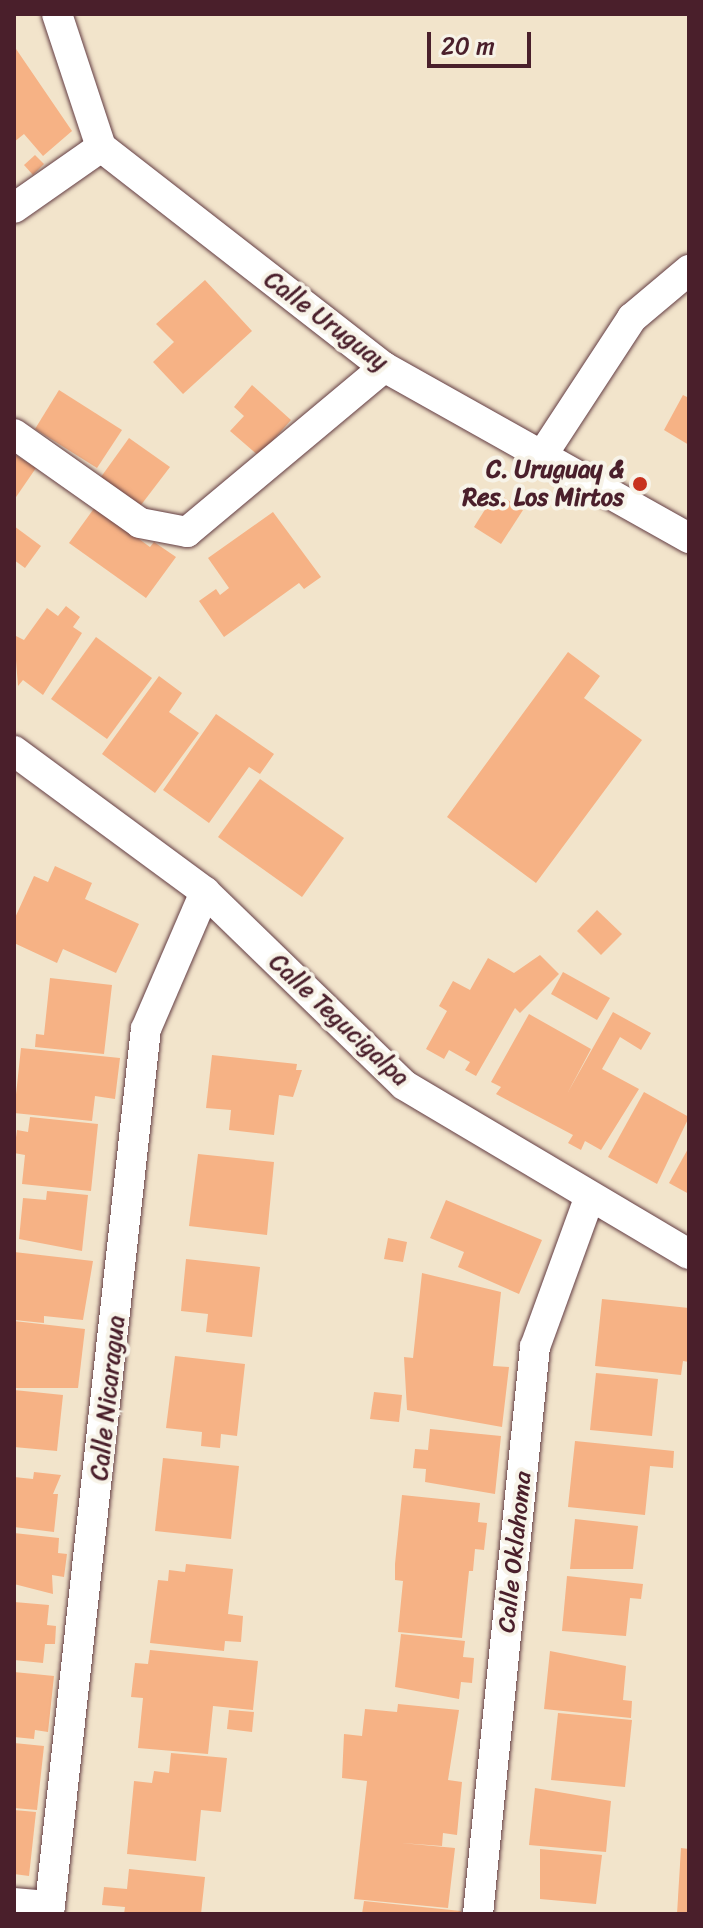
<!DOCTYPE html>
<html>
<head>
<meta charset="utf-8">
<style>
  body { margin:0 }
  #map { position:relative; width:703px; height:1928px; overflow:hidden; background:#f2e4cb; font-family:Sriracha,sans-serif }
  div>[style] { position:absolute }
  .building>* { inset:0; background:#f6b285 }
  .roads { filter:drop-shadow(0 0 2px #633d43) drop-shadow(0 0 2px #633d43) }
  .minor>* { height:30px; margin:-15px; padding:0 15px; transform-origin:15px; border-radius:15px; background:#fff }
  .dots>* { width:22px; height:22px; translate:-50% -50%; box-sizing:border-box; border:4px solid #f7f3e8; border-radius:50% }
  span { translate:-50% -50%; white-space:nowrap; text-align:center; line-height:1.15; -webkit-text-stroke:8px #f7f3e8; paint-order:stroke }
  .street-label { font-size:24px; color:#4a1f2b }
  .poi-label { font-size:24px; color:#4a1f2b; font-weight:700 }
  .right { translate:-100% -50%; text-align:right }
  .frame { position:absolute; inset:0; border:16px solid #4a1f2b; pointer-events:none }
  .scale { position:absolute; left:427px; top:32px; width:104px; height:36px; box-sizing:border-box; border:4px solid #4a1f2b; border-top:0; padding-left:10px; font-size:24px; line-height:28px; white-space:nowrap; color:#4a1f2b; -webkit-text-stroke:6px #f7f3e8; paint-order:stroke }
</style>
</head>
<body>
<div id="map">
  <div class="building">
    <div style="clip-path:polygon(14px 46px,72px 131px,43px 156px,24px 134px,14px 142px)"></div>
    <div style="clip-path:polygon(35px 155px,44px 164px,33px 175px,24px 165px)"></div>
    <div style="clip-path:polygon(205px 280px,252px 331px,183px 394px,153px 362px,174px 342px,156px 324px)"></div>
    <div style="clip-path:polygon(252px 385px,291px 420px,259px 456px,230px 431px,244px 416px,234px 407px)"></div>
    <div style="clip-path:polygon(59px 390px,122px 430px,97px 468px,35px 429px)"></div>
    <div style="clip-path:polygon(683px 395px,689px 398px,689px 445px,664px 430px)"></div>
    <div style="clip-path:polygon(129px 438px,170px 467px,141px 505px,101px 477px)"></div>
    <div style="clip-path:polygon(14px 454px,36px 468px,14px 500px)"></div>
    <div style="clip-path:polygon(496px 492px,523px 510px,501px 544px,474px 527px)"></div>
    <div style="clip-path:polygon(95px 507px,150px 547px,154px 542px,176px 557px,146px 598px,69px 543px)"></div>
    <div style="clip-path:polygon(273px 512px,321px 577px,304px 589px,299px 583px,224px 637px,199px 601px,216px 589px,220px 595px,229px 588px,208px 558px)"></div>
    <div style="clip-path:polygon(14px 526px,41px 546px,25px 568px,14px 560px)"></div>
    <div style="clip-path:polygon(66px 606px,80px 617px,73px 627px,82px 633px,43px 695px,23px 680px,18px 686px,14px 635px,24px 640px,47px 608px,58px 616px)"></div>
    <div style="clip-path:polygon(96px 637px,152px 678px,107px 739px,51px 699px)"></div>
    <div style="clip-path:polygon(568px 652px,600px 676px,584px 698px,642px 740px,536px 883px,447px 817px)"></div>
    <div style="clip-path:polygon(159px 676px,182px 693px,169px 712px,199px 733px,155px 793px,102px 754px)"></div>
    <div style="clip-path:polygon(216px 714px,274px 754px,260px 774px,249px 767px,209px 823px,163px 790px)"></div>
    <div style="clip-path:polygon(260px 779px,344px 838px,302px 897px,218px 837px)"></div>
    <div style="clip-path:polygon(55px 866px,92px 883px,85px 899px,139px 924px,116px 973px,63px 949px,57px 963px,14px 943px,14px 920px,34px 876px,48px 882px)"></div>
    <div style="clip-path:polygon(597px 910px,622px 934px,601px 955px,577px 931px)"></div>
    <div style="clip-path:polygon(540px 955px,559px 974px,520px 1013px,515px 1008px,476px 1076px,465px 1070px,470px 1062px,449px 1050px,444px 1059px,426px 1049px,447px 1011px,439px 1006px,453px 981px,470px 990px,488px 958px,514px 973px)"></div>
    <div style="clip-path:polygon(563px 972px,610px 998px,597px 1020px,551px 994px)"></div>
    <div style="clip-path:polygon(50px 978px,112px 985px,104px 1054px,35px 1047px,36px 1034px,44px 1035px)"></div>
    <div style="clip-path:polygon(613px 1012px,651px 1033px,641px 1050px,620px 1037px,602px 1069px,639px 1089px,601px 1150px,585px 1141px,581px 1150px,568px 1143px,573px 1135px,496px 1094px,501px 1087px,491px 1082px,529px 1014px,591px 1049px,567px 1094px)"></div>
    <div style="clip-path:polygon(21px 1048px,120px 1058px,115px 1099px,95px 1096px,92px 1121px,14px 1113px)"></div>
    <div style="clip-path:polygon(212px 1055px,297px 1064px,296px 1070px,302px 1070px,293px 1097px,279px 1095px,274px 1135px,229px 1130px,231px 1110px,206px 1108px)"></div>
    <div style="clip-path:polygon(644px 1092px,689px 1117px,657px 1184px,608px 1157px)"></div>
    <div style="clip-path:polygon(30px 1117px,98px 1124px,91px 1191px,22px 1184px,25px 1155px,14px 1153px,17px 1130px,28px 1132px)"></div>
    <div style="clip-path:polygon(689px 1147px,689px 1194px,669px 1183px)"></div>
    <div style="clip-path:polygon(198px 1154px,274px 1162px,267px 1235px,189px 1226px)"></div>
    <div style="clip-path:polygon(47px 1191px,88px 1195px,82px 1251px,19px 1239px,23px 1198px,46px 1200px)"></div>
    <div style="clip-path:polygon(446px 1200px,542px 1240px,519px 1294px,458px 1267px,464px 1252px,430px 1238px)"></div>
    <div style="clip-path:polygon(388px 1238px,407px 1242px,403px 1262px,384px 1259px)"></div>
    <div style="clip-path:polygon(14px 1252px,93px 1261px,83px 1320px,44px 1316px,44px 1323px,14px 1320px)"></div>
    <div style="clip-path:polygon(186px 1259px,260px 1267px,252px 1337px,206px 1332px,208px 1314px,181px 1311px)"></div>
    <div style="clip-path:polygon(422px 1273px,501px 1292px,493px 1366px,509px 1367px,502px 1427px,407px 1410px,404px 1357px,413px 1358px)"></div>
    <div style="clip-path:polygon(602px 1299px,689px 1308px,689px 1362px,683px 1361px,681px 1375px,595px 1366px)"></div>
    <div style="clip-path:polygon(14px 1321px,85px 1329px,78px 1388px,14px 1388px)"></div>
    <div style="clip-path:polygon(175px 1356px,245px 1364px,237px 1436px,221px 1434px,220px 1448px,201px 1446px,202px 1432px,166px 1428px)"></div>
    <div style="clip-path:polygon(596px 1373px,658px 1379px,652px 1436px,590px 1430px)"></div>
    <div style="clip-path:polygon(14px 1390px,63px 1395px,57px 1451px,14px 1447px)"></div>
    <div style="clip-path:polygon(374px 1392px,402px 1395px,399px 1422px,370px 1419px)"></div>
    <div style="clip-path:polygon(430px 1429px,501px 1436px,495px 1494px,425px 1482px,426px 1469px,413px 1468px,415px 1449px,428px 1450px)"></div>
    <div style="clip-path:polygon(575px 1441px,674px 1451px,673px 1468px,650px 1466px,645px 1515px,568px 1507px)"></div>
    <div style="clip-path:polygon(163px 1458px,239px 1466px,231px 1539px,155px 1531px)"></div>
    <div style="clip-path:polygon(34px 1472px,61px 1475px,53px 1494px,58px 1494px,54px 1532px,14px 1527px,14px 1477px,33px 1479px)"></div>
    <div style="clip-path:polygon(402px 1495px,480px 1503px,478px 1522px,487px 1523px,484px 1550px,475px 1549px,473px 1571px,469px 1571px,462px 1638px,398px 1632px,403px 1581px,395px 1580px,395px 1564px)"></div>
    <div style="clip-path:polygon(575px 1519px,638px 1526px,633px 1569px,570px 1569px)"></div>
    <div style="clip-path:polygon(14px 1533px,59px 1538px,58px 1553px,67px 1554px,64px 1577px,52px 1575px,53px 1594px,14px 1584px)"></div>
    <div style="clip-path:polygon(186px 1564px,233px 1569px,228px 1614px,243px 1616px,241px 1642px,225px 1641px,224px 1651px,150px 1643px,158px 1580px,168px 1581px,169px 1570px,185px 1572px)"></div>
    <div style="clip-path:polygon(567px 1576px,643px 1584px,641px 1599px,630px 1598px,626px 1636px,562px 1631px)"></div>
    <div style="clip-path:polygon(14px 1602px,49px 1605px,47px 1625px,56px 1626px,55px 1644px,45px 1644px,43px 1663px,14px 1660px)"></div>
    <div style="clip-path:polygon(401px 1634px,465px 1641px,463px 1657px,474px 1658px,472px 1683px,461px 1682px,459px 1699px,395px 1687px)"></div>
    <div style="clip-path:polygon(150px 1650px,258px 1661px,253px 1710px,213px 1706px,208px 1754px,138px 1748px,143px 1698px,131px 1697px,135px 1663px,148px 1664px)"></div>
    <div style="clip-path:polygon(550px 1651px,626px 1666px,623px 1700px,632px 1701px,631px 1718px,544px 1709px)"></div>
    <div style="clip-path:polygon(14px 1672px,54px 1676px,48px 1732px,35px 1730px,34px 1739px,14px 1737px)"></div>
    <div style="clip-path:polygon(398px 1704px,459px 1710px,448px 1780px,462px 1782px,457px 1835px,443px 1833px,442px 1846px,401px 1843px,455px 1848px,448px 1908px,354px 1899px,367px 1781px,342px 1778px,344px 1734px,362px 1736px,365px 1709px,397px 1712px)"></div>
    <div style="clip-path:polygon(229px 1710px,254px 1712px,252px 1732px,227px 1729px)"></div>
    <div style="clip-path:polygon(558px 1713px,632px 1720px,625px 1787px,551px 1780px)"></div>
    <div style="clip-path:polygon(14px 1743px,44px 1746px,37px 1810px,14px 1808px)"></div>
    <div style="clip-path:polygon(171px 1753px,227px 1758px,221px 1812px,201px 1810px,196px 1861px,127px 1854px,134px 1781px,152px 1783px,154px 1771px,169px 1773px)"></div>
    <div style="clip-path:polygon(535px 1788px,611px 1801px,606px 1852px,529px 1845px)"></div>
    <div style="clip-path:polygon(14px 1810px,36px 1812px,29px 1876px,14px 1874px)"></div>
    <div style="clip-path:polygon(681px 1848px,689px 1849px,689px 1914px,677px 1914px)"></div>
    <div style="clip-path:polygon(540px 1849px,602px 1855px,596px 1904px,540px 1899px)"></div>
    <div style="clip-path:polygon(129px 1869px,205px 1877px,201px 1914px,124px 1914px,125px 1907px,102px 1905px,104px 1887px,127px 1889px)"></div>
    <div style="clip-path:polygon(364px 1901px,461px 1911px,461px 1914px,362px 1914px)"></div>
  </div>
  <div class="roads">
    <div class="minor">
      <div style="left:57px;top:14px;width:140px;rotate:71.7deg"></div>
      <div style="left:101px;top:147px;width:358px;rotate:37.9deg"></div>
      <div style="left:384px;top:367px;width:350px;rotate:29.3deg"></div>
      <div style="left:14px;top:208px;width:106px;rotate:-35deg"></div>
      <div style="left:14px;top:434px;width:154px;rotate:35.2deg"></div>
      <div style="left:140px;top:523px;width:48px;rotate:10.8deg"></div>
      <div style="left:187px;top:532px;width:257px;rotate:-39.9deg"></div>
      <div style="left:543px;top:454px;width:163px;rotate:-56.8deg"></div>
      <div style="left:632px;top:318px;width:75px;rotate:-40.1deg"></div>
      <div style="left:14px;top:751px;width:237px;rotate:36.4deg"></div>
      <div style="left:205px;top:892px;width:277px;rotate:44.1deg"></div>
      <div style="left:404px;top:1085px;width:331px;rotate:30.7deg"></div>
      <div style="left:14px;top:1903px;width:36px;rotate:5deg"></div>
      <div style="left:49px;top:1914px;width:890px;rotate:-83.75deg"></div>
      <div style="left:146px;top:1029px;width:149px;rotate:-66.7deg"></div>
      <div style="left:478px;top:1914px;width:570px;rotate:-84.26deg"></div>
      <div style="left:535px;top:1347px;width:158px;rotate:-70deg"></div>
    </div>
  </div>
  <div class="dots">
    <div style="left:640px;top:484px;background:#c8321e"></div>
  </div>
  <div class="street-label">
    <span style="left:326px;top:321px;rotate:37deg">Calle Uruguay</span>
    <span style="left:339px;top:1020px;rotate:43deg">Calle Tegucigalpa</span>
    <span style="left:108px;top:1398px;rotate:-84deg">Calle Nicaragua</span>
    <span style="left:515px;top:1552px;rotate:-84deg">Calle Oklahoma</span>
  </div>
  <div class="poi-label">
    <span class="right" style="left:624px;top:484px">C. Uruguay &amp;<br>Res. Los Mirtos</span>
  </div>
  <div class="frame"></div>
  <div class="scale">20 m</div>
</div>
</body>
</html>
